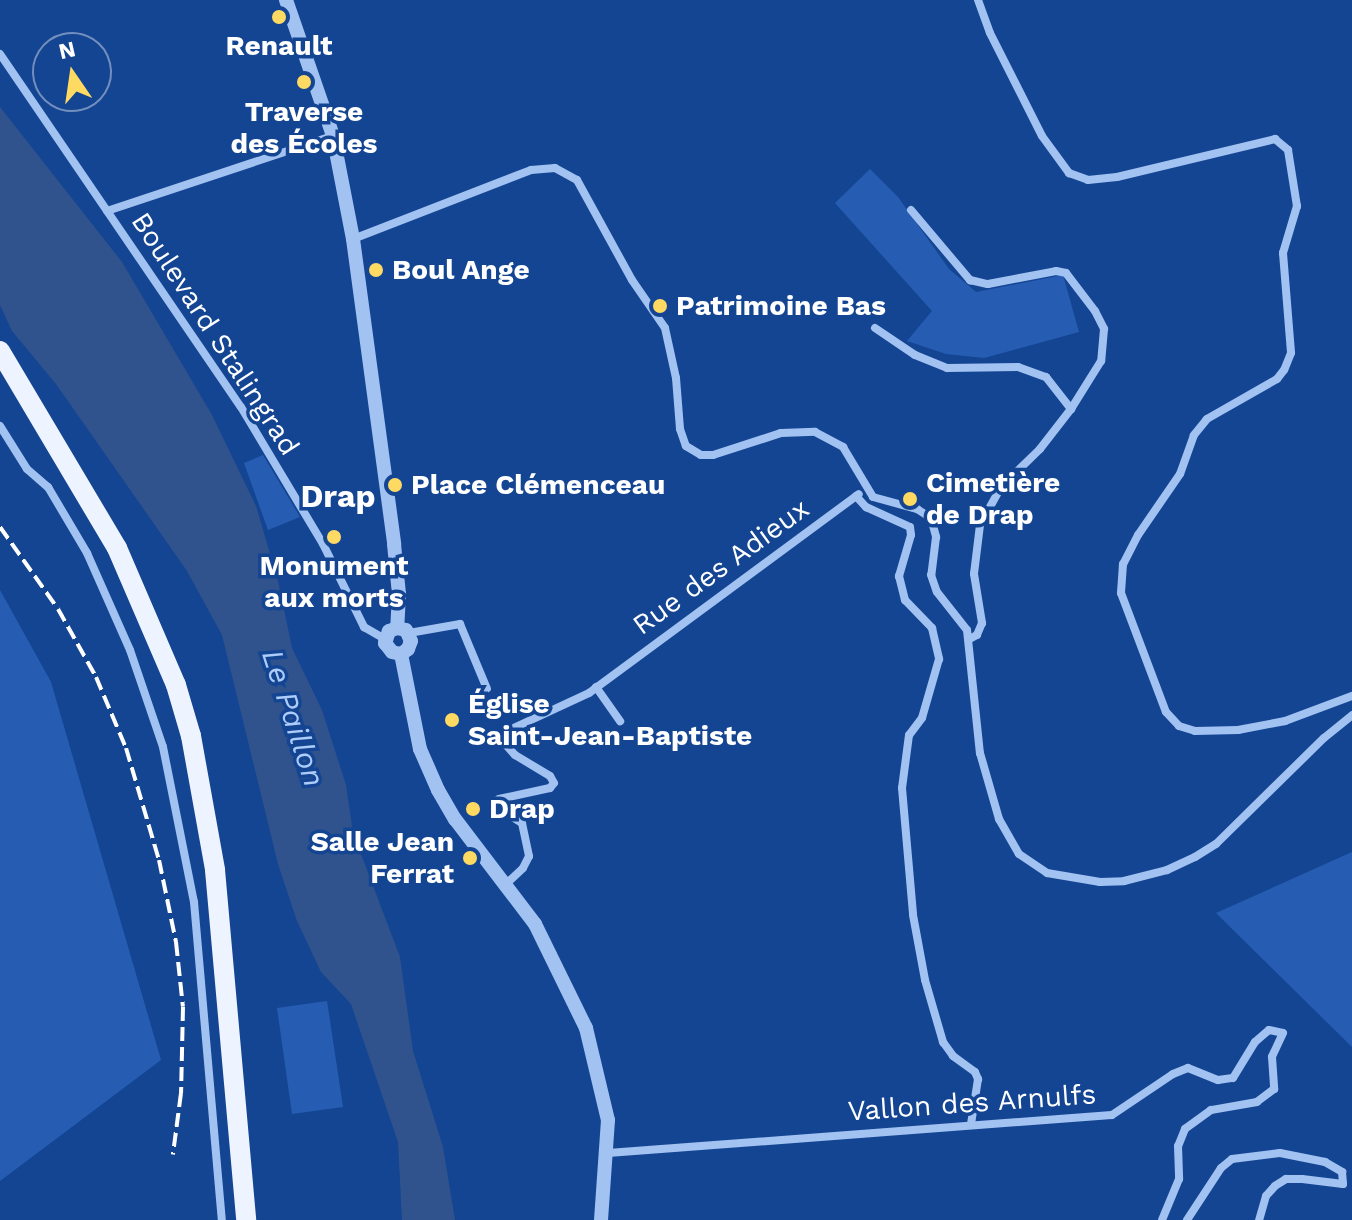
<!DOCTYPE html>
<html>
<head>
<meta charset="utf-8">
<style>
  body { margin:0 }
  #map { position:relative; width:1352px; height:1220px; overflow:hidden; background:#144593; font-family:"Work Sans",sans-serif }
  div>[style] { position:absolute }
  .green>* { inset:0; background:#265db2 }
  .water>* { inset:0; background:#30538e }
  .minor>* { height:8px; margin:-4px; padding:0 4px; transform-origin:4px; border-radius:4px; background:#a2c2f2 }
  .tertiary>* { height:14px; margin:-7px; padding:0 7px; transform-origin:7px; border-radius:7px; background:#a2c2f2 }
  .primary>* { height:20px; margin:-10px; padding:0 10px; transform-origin:10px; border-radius:10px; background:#edf3ff }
  .rail>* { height:4px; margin-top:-2px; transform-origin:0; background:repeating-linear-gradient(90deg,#fff 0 14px,transparent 0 20px) }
  .dots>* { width:22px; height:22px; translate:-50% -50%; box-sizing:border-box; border:4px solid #144593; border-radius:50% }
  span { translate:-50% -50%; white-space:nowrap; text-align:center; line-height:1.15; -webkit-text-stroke:7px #144593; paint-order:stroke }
  .poi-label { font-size:28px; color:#fff; font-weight:700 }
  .left { translate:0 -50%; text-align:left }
  .right { translate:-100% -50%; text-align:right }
  .street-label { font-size:28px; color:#fff }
  .water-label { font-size:30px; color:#aeccf9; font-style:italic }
  .quarter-label { font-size:32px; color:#fff; font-weight:700 }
  .north { position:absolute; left:32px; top:32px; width:80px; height:80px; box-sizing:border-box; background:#144593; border:2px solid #728fbe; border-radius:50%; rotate:347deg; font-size:22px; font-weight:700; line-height:32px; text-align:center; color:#fff }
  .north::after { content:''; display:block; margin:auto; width:28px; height:36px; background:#ffda63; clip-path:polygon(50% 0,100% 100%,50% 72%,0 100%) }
</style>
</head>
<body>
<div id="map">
  <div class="green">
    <div style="clip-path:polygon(870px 169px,898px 197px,949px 269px,976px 292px,1063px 275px,1079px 332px,984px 358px,946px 354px,907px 341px,932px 311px,835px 203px)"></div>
    <div style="clip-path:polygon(263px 455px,300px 517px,268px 530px,244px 463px)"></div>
    <div style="clip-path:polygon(0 590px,51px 682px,161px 1060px,0 1181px)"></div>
    <div style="clip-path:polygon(1352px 852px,1352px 1047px,1216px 913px)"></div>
    <div style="clip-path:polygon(327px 1001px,343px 1107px,292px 1114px,277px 1008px)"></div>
  </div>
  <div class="water">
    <div style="clip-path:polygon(0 107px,122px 262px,212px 415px,256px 506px,278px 581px,292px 648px,322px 710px,346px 785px,353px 833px,400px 957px,413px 1051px,443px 1147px,455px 1220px,402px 1220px,398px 1142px,351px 1004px,321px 972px,297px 921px,278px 864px,222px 635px,187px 571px,56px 384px,12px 331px,0 305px)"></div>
  </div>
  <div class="minor">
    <div style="left:978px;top:0;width:35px;rotate:70deg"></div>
    <div style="left:990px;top:33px;width:115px;rotate:63.2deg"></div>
    <div style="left:1042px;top:136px;width:46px;rotate:53.9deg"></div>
    <div style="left:1069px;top:173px;width:20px;rotate:20deg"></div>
    <div style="left:1088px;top:180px;width:29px;rotate:-6deg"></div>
    <div style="left:1117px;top:177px;width:163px;rotate:-13.5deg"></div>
    <div style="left:1275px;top:139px;width:17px;rotate:40deg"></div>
    <div style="left:1288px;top:150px;width:57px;rotate:80.9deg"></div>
    <div style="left:1297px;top:206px;width:49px;rotate:106.6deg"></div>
    <div style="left:1283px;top:253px;width:100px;rotate:85.4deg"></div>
    <div style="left:1291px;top:353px;width:18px;rotate:112deg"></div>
    <div style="left:1284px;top:370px;width:11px;rotate:128deg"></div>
    <div style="left:1277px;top:379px;width:81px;rotate:150.3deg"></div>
    <div style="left:1207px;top:419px;width:21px;rotate:129deg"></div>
    <div style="left:1194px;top:435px;width:41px;rotate:109.7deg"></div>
    <div style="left:1180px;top:474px;width:74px;rotate:124.5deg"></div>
    <div style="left:1138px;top:535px;width:33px;rotate:117deg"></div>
    <div style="left:1123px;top:564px;width:29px;rotate:94deg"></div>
    <div style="left:1121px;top:593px;width:127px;rotate:69.3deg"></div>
    <div style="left:1166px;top:712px;width:19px;rotate:47deg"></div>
    <div style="left:1179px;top:726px;width:17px;rotate:17deg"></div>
    <div style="left:1195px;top:731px;width:43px;rotate:-1.3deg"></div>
    <div style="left:1238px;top:730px;width:48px;rotate:-10.8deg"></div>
    <div style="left:1285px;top:721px;width:72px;rotate:-20.5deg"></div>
    <div style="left:0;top:54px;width:427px;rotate:55.7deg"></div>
    <div style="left:241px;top:407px;width:160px;rotate:59.1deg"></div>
    <div style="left:323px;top:544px;width:93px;rotate:63.7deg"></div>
    <div style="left:364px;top:627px;width:24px;rotate:30deg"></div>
    <div style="left:911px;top:210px;width:92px;rotate:49.9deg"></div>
    <div style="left:970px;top:280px;width:18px;rotate:13deg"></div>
    <div style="left:988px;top:284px;width:69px;rotate:-10.8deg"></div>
    <div style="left:1056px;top:271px;width:10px;rotate:11deg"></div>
    <div style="left:1066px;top:273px;width:48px;rotate:52.7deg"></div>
    <div style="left:1095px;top:311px;width:20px;rotate:63deg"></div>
    <div style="left:1104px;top:329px;width:32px;rotate:95deg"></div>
    <div style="left:1101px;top:361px;width:57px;rotate:122deg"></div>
    <div style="left:107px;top:211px;width:238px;rotate:-18.4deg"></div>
    <div style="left:353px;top:239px;width:191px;rotate:-21.2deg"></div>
    <div style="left:531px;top:170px;width:24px;rotate:-5deg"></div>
    <div style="left:555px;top:168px;width:25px;rotate:29deg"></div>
    <div style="left:577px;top:180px;width:114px;rotate:61.2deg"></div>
    <div style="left:632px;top:280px;width:58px;rotate:55.5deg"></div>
    <div style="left:665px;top:328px;width:51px;rotate:77.6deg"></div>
    <div style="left:676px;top:378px;width:51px;rotate:85.5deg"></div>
    <div style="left:680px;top:429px;width:18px;rotate:71deg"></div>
    <div style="left:686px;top:446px;width:17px;rotate:31deg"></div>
    <div style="left:701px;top:455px;width:12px"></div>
    <div style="left:713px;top:455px;width:71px;rotate:-17.9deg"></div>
    <div style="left:781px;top:433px;width:34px;rotate:-2deg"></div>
    <div style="left:815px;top:432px;width:32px;rotate:28deg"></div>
    <div style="left:843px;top:447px;width:58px;rotate:59deg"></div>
    <div style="left:873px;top:497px;width:46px;rotate:15.3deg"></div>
    <div style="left:917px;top:509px;width:17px;rotate:33deg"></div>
    <div style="left:931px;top:518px;width:20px;rotate:75deg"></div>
    <div style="left:936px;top:537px;width:38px;rotate:97deg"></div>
    <div style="left:931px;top:575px;width:18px;rotate:71deg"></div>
    <div style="left:937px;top:592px;width:48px;rotate:51.7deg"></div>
    <div style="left:967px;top:630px;width:124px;rotate:84deg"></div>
    <div style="left:980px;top:753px;width:69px;rotate:73.9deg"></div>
    <div style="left:999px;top:819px;width:40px;rotate:60.3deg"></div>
    <div style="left:1019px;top:854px;width:34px;rotate:34deg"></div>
    <div style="left:1047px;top:873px;width:54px;rotate:9.6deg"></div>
    <div style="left:1100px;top:882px;width:24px;rotate:-2deg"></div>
    <div style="left:1124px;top:881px;width:44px;rotate:-14.3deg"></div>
    <div style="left:1167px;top:870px;width:31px;rotate:-25deg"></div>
    <div style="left:1195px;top:857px;width:25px;rotate:-32deg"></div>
    <div style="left:1216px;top:844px;width:151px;rotate:-44.5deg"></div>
    <div style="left:1324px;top:738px;width:36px;rotate:-39deg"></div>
    <div style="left:875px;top:328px;width:48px;rotate:34deg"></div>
    <div style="left:915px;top:355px;width:35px;rotate:22deg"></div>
    <div style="left:947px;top:368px;width:71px;rotate:-0.8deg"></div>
    <div style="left:1018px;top:367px;width:30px;rotate:20deg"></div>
    <div style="left:1046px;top:377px;width:41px;rotate:52deg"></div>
    <div style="left:1071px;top:409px;width:51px;rotate:127.8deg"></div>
    <div style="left:1040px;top:449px;width:54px;rotate:135.7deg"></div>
    <div style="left:1001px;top:487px;width:43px;rotate:118.9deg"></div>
    <div style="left:980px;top:525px;width:49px;rotate:97deg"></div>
    <div style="left:974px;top:574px;width:50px;rotate:80.7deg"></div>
    <div style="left:982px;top:623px;width:13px;rotate:113deg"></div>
    <div style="left:977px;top:635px;width:9px;rotate:153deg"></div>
    <div style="left:0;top:426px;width:51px;rotate:57.9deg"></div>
    <div style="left:27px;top:469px;width:28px;rotate:41deg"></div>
    <div style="left:48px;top:487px;width:77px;rotate:59.4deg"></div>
    <div style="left:87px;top:553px;width:106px;rotate:66.1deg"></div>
    <div style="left:130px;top:650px;width:102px;rotate:71.2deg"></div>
    <div style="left:163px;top:747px;width:158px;rotate:78.7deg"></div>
    <div style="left:194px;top:902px;width:319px;rotate:85deg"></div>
    <div style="left:856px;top:496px;width:15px;rotate:48deg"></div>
    <div style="left:866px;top:507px;width:48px;rotate:24.4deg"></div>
    <div style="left:910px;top:527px;width:8px;rotate:83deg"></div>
    <div style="left:911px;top:535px;width:43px;rotate:106.3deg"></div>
    <div style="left:899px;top:576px;width:25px;rotate:76deg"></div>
    <div style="left:905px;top:600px;width:39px;rotate:46deg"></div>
    <div style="left:932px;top:628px;width:32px;rotate:77deg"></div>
    <div style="left:939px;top:659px;width:61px;rotate:106.1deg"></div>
    <div style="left:922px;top:718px;width:21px;rotate:127deg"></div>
    <div style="left:909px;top:735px;width:53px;rotate:97.5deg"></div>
    <div style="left:902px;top:788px;width:127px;rotate:85deg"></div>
    <div style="left:913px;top:915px;width:66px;rotate:79.5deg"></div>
    <div style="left:925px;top:980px;width:65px;rotate:73.8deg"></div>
    <div style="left:943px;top:1042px;width:17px;rotate:54deg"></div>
    <div style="left:953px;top:1056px;width:27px;rotate:36deg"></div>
    <div style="left:975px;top:1072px;width:8px;rotate:67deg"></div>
    <div style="left:978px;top:1079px;width:46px;rotate:98.8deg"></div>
    <div style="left:409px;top:633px;width:52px;rotate:-10deg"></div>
    <div style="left:460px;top:624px;width:70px;rotate:67.4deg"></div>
    <div style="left:596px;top:687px;width:42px;rotate:54.8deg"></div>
    <div style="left:506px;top:884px;width:23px;rotate:-43deg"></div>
    <div style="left:523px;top:868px;width:13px;rotate:-63deg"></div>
    <div style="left:529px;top:856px;width:34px;rotate:-102deg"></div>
    <div style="left:522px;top:823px;width:25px;rotate:-148deg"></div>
    <div style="left:501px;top:810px;width:11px;rotate:-100deg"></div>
    <div style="left:499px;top:799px;width:52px;rotate:-12.2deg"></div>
    <div style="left:550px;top:788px;width:6px;rotate:-51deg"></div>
    <div style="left:554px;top:783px;width:8px;rotate:-120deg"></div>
    <div style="left:550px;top:776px;width:41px;rotate:-149deg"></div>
    <div style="left:515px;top:755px;width:15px;rotate:-132deg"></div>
    <div style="left:505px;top:744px;width:12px;rotate:-90deg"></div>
    <div style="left:505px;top:732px;width:93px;rotate:-24.9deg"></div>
    <div style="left:589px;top:693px;width:335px;rotate:-36.4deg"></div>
    <div style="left:608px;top:1153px;width:505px;rotate:-4.31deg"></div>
    <div style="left:1112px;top:1115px;width:73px;rotate:-33.9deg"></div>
    <div style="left:1173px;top:1074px;width:16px;rotate:-22deg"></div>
    <div style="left:1188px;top:1068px;width:32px;rotate:22deg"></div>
    <div style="left:1218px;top:1080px;width:15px;rotate:-8deg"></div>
    <div style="left:1233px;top:1078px;width:42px;rotate:-58.6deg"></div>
    <div style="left:1255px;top:1042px;width:18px;rotate:-41deg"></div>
    <div style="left:1269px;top:1030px;width:14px;rotate:12deg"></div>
    <div style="left:1283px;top:1033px;width:26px;rotate:115deg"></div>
    <div style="left:1272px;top:1057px;width:32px;rotate:86deg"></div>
    <div style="left:1274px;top:1089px;width:21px;rotate:143deg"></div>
    <div style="left:1257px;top:1102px;width:47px;rotate:170.1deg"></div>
    <div style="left:1211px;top:1110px;width:32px;rotate:144deg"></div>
    <div style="left:1185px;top:1129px;width:18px;rotate:112deg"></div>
    <div style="left:1178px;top:1146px;width:33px;rotate:88deg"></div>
    <div style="left:1179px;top:1179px;width:44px;rotate:112.5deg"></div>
    <div style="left:1187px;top:1220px;width:62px;rotate:-56.8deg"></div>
    <div style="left:1221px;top:1168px;width:14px;rotate:-39deg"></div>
    <div style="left:1232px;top:1159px;width:48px;rotate:-7.1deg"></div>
    <div style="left:1280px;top:1153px;width:46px;rotate:11.3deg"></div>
    <div style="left:1325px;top:1162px;width:20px;rotate:30deg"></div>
    <div style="left:1342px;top:1172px;width:12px;rotate:85deg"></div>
    <div style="left:1343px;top:1184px;width:41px;rotate:-173deg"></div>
    <div style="left:1302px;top:1179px;width:16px;rotate:180deg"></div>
    <div style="left:1286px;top:1179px;width:13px;rotate:148deg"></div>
    <div style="left:1275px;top:1186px;width:13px;rotate:132deg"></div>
    <div style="left:1266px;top:1196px;width:25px;rotate:106deg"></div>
  </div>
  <div class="tertiary">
    <div style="left:286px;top:0;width:144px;rotate:70.9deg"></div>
    <div style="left:333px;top:136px;width:105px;rotate:79deg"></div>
    <div style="left:353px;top:239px;width:308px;rotate:82.3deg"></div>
    <div style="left:394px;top:544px;width:50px;rotate:84.3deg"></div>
    <div style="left:399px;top:594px;width:34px;rotate:93deg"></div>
    <div style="left:397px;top:628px;width:9px;rotate:159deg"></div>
    <div style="left:389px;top:631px;width:13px;rotate:108deg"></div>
    <div style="left:385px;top:643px;width:11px;rotate:52deg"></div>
    <div style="left:392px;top:652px;width:9px;rotate:13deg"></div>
    <div style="left:397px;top:628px;width:9px;rotate:13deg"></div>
    <div style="left:406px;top:630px;width:12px;rotate:66deg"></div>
    <div style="left:411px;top:641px;width:9px;rotate:111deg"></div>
    <div style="left:408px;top:649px;width:9px;rotate:144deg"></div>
    <div style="left:401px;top:654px;width:97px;rotate:78.7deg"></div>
    <div style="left:420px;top:749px;width:45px;rotate:66.3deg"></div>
    <div style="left:438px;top:790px;width:34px;rotate:60deg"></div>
    <div style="left:455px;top:819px;width:132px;rotate:52.7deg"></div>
    <div style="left:535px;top:924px;width:116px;rotate:63.9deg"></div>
    <div style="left:586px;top:1028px;width:95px;rotate:76.6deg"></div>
    <div style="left:608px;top:1120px;width:100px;rotate:94deg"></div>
  </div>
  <div class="primary">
    <div style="left:0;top:351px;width:229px;rotate:59.3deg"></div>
    <div style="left:117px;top:548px;width:149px;rotate:66.7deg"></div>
    <div style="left:176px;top:685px;width:53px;rotate:73.6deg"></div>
    <div style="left:191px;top:736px;width:136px;rotate:79.8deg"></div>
    <div style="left:215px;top:870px;width:351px;rotate:84.9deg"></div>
  </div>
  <div class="rail">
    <div style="left:0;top:527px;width:100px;rotate:54.7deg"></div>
    <div style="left:58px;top:609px;width:78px;rotate:60.8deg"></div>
    <div style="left:96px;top:677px;width:77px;rotate:67.1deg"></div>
    <div style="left:126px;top:748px;width:117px;rotate:73.6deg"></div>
    <div style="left:159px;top:860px;width:84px;rotate:78.3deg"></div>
    <div style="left:176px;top:942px;width:65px;rotate:83.9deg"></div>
    <div style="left:183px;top:1007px;width:86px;rotate:91.3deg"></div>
    <div style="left:181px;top:1093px;width:62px;rotate:97.5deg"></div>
  </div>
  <div class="dots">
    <div style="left:279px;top:17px;background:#ffda63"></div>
    <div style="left:304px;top:82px;background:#ffda63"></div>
    <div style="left:376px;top:270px;background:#ffda63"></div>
    <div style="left:660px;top:306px;background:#ffda63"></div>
    <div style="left:395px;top:485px;background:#ffda63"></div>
    <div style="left:910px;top:499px;background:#ffda63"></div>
    <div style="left:334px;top:537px;background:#ffda63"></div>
    <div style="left:452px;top:720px;background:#ffda63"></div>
    <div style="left:473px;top:809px;background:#ffda63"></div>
    <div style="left:470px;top:858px;background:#ffda63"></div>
  </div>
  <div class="poi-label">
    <span style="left:279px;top:46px">Renault</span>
    <span style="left:304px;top:128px">Traverse<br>des Écoles</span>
    <span class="left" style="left:392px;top:270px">Boul Ange</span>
    <span class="left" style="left:676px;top:306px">Patrimoine Bas</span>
    <span class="left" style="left:926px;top:499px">Cimetière<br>de Drap</span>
    <span class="left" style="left:411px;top:485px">Place Clémenceau</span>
    <span style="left:334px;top:582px">Monument<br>aux morts</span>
    <span class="left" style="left:468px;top:720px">Église<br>Saint-Jean-Baptiste</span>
    <span class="left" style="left:489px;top:809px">Drap</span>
    <span class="right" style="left:454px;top:858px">Salle Jean<br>Ferrat</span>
  </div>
  <div class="street-label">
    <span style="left:215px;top:334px;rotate:57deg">Boulevard Stalingrad</span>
    <span style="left:721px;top:567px;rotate:-36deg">Rue des Adieux</span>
    <span style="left:972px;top:1103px;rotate:-4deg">Vallon des Arnulfs</span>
  </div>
  <div class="water-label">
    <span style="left:293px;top:718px;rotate:72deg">Le Paillon</span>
  </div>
  <div class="quarter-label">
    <span style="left:338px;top:496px">Drap</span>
  </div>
  <div class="north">N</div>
</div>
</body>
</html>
